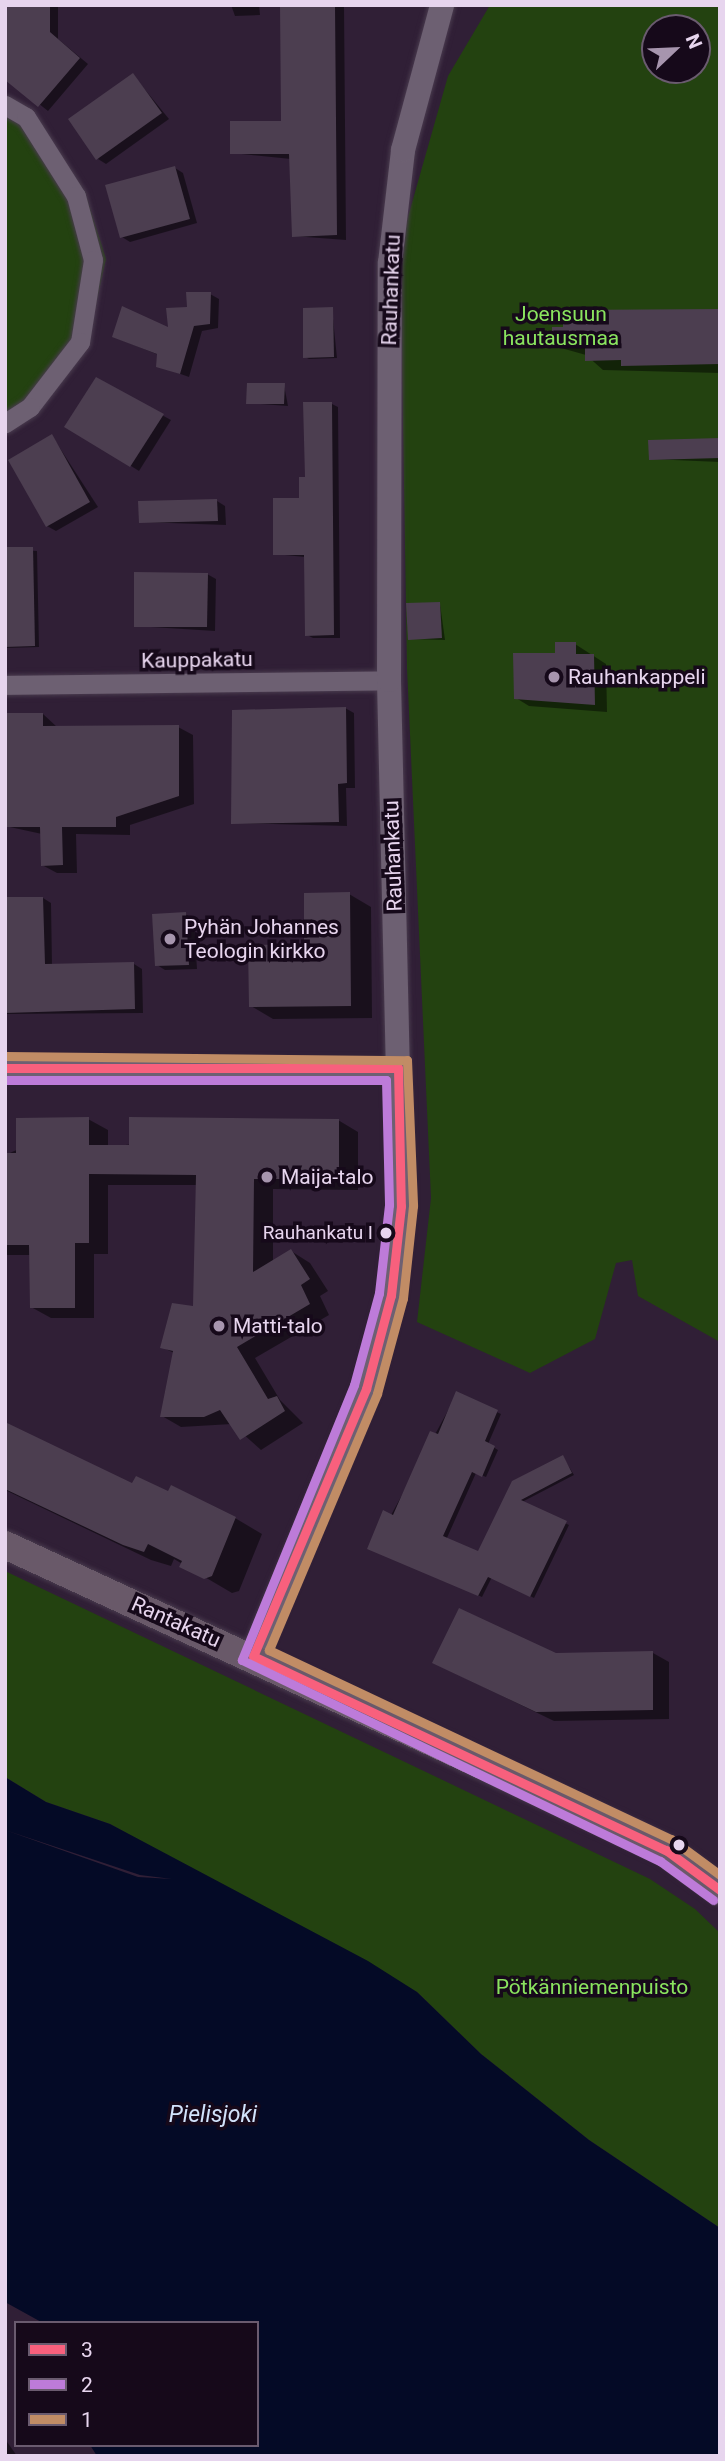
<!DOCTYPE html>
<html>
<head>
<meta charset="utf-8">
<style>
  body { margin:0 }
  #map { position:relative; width:725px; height:2461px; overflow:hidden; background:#301f36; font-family:Roboto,sans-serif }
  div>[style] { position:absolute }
  .green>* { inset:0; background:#234210 }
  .water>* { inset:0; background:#040a26 }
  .pier>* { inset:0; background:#301f36 }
  .shadow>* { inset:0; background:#0007 }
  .building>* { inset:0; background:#4c3e50 }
  .roads { filter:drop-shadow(0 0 2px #493b4e) drop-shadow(0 0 2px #493b4e) }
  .minor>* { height:19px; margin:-9.5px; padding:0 9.5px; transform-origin:9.5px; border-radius:9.5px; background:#6d6072 }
  .tertiary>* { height:24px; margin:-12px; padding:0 12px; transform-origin:12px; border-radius:12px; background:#6d6072 }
  .secondary>* { height:28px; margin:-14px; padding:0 14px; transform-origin:14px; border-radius:14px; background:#695969 }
  .bus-1>* { height:9px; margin:-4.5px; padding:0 4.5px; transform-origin:4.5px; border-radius:4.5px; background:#f8607d }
  .bus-2>* { height:9px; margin:-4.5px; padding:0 4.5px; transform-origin:4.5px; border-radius:4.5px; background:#bd7bd9 }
  .bus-3>* { height:9px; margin:-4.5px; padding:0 4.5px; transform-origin:4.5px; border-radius:4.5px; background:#c18c65 }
  .dots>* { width:19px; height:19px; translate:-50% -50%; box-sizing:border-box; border:4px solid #16091a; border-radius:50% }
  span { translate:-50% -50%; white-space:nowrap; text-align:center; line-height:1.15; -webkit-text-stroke:7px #16091a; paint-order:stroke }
  .bus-label { font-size:19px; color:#e7d5ee }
  .right { translate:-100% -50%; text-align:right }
  .street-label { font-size:21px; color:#e7d5ee }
  .park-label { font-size:21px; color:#8ae45f }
  .poi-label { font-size:21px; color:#e7d5ee }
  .left { translate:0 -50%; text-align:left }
  .water-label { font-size:23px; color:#d2e3fb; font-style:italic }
  .frame { position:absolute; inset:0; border:7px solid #e7d5ee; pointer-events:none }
  .legend { position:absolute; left:14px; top:2321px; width:245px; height:126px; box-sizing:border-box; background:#16091a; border:2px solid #6a5b6f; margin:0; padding:9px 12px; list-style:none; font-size:21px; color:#e7d5ee }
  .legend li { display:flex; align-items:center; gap:14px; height:35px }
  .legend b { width:35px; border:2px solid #6a5b6f }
  .north { position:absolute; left:641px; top:14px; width:70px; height:70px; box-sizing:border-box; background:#16091a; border:2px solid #6a5b6f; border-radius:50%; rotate:67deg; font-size:19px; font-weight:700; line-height:28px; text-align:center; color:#e7d5ee }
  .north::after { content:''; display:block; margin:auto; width:24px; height:32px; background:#a795ae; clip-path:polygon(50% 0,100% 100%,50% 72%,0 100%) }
</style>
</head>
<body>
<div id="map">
  <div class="green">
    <div style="clip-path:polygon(evenodd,490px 5px,720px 5px,720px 1342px,638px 1296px,632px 1260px,616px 1263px,595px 1339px,530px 1373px,417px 1322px,431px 1198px,407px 668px,400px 245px,448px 76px,490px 5px,655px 28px,697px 28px,697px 70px,655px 70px,655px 28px)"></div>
    <div style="clip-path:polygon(5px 97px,31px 112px,85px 192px,106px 259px,88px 341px,5px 431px)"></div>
    <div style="clip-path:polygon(5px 1571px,650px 1879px,695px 1909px,720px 1933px,720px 2228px,589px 2140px,481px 2054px,417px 1992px,110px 1824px,46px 1802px,5px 1777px)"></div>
  </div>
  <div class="water">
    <div style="clip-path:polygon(5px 1777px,46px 1802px,110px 1824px,368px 1961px,417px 1992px,481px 2054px,589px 2140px,720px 2228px,720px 2456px,97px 2456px,90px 2445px,257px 2445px,257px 2323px,43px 2323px,5px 2302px)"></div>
  </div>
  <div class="pier">
    <div style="clip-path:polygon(5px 1830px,140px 1875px,172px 1879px,138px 1877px)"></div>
  </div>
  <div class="shadow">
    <div style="clip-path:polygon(5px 5px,58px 5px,58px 39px,88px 64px,48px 111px,5px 77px)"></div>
    <div style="clip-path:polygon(231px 5px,259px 5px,260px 15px,235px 16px)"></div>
    <div style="clip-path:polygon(282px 5px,344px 5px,346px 240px,293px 236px,291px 159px,232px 153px,283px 123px)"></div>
    <div style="clip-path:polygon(133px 75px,169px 119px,106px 164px,98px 159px)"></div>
    <div style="clip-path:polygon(175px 168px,183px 173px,197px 223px,130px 242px,122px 237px)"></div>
    <div style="clip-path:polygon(210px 294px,219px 299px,218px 328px,202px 331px,189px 377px,158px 366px,159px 355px,114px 337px,170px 330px)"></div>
    <div style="clip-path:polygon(332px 309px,337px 358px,309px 359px,305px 357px)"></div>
    <div style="clip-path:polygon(720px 311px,720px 373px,603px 370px,586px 355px,554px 346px)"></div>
    <div style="clip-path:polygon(97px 380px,171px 420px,139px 471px,67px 426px)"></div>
    <div style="clip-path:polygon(284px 385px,288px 406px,248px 403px)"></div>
    <div style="clip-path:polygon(332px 404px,338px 407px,340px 638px,313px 638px,307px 635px,305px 557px,275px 554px,301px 500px)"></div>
    <div style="clip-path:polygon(52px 436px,98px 507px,56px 531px,47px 526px)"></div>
    <div style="clip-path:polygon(720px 439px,720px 462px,650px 459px)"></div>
    <div style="clip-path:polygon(217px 501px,225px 506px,226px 525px,141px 522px)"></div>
    <div style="clip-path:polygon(5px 549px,37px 551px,39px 647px,5px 648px)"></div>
    <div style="clip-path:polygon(207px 574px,216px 579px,215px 631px,135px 626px)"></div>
    <div style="clip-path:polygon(440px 604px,445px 640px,409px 639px)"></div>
    <div style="clip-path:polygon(575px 644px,606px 664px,607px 712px,529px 706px,516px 698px)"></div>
    <div style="clip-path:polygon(345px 708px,354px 713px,355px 788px,346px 788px,347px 826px,232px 823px)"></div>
    <div style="clip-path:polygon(43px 714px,57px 727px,178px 727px,193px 735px,194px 804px,130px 825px,130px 835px,76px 834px,77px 873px,57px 873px,42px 865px,42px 834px,5px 826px)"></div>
    <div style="clip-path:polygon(349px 894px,371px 907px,372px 1018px,273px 1019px,251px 1006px)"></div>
    <div style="clip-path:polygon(43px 898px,51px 903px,52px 965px,134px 964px,142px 969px,143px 1013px,5px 1014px,5px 899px)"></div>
    <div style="clip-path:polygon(185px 914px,194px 919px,197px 969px,165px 970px,157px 965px)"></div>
    <div style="clip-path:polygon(88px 1119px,108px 1130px,108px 1147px,338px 1120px,358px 1132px,358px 1190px,273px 1189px,273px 1262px,291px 1251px,310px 1263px,328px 1291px,320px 1296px,329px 1315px,255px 1358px,280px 1400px,303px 1423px,261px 1450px,232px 1424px,181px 1427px,162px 1416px,174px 1353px,162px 1347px,195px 1307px,198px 1185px,108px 1185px,108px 1254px,94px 1254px,94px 1318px,51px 1318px,31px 1307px,31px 1255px,5px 1255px,5px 1155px)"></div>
    <div style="clip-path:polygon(457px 1394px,501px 1414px,488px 1444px,498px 1450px,486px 1477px,476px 1473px,446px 1540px,479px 1553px,513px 1482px,563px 1457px,574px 1475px,522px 1502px,569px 1525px,534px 1598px,492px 1577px,482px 1597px,372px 1550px)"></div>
    <div style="clip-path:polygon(5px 1424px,133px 1485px,235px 1518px,262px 1534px,239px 1591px,232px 1593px,174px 1559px,171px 1566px,151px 1560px,5px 1490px)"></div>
    <div style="clip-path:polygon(653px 1653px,669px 1662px,669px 1719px,554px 1721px,434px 1663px)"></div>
    <div style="clip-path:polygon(5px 2439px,17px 2456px,5px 2456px)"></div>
  </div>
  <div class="building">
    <div style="clip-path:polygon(5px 5px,50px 5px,50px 32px,80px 58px,38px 107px,5px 80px)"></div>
    <div style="clip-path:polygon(280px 5px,335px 5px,337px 235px,292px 237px,289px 154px,230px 154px,230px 121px,281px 121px)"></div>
    <div style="clip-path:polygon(133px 73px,162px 113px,96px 160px,68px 119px)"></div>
    <div style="clip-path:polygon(175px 166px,190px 219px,120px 238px,105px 185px)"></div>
    <div style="clip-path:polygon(186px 292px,211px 292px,210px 324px,194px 326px,180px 374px,156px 367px,157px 354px,112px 337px,122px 306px,168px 327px,166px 308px,187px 307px)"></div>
    <div style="clip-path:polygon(333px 307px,334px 357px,303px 358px,303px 308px)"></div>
    <div style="clip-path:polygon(720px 309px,720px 364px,621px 366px,621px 360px,585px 361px,585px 346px,552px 347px,552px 327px,563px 327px,563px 310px)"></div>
    <div style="clip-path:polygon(96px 377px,164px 414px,130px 467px,64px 427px)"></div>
    <div style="clip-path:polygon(247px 383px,285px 383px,284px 404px,246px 404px)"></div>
    <div style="clip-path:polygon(303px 402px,332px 402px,334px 635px,305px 636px,304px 555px,273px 555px,273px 498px,299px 498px,299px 477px,305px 477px)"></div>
    <div style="clip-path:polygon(52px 434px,90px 502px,46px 527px,8px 460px)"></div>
    <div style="clip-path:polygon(720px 438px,720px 458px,649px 460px,648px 440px)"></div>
    <div style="clip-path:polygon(217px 499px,218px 521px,139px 523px,138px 501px)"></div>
    <div style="clip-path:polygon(5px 547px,33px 547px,35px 646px,5px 647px)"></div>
    <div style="clip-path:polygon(134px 572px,208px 573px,207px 627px,134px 627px)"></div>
    <div style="clip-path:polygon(440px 602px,442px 638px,408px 640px,406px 603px)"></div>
    <div style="clip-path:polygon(555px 642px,576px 642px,576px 654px,594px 654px,595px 705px,514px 699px,513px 653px,555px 653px)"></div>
    <div style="clip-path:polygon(346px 707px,347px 783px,338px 784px,339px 822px,231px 824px,232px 710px)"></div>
    <div style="clip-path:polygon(5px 713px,43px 713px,43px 726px,179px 725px,179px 796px,116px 817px,116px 827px,62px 827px,63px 865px,41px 866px,40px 827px,5px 827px)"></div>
    <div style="clip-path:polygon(350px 892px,351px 1006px,249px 1007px,248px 945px,304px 944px,304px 893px)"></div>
    <div style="clip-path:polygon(5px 897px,43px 897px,45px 964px,134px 962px,135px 1009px,5px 1013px)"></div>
    <div style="clip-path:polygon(186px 912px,189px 965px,155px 966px,152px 914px)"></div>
    <div style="clip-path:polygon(89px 1117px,89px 1145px,129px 1145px,129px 1117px,339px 1119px,339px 1179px,254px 1179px,253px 1272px,291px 1249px,310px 1279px,301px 1285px,310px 1304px,237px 1347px,268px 1399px,277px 1396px,285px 1411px,240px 1440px,220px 1410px,204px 1417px,160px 1417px,173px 1351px,160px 1348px,172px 1303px,193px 1306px,196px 1175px,89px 1174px,89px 1243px,75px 1243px,75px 1308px,30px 1308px,29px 1245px,5px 1245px,5px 1153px,16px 1153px,16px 1118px)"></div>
    <div style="clip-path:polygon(456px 1391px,498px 1410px,485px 1441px,495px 1446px,482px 1477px,472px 1472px,443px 1536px,478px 1551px,512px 1481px,563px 1455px,572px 1473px,521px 1500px,567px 1521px,530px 1597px,488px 1577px,478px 1596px,367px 1549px,383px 1510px,393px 1515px,430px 1431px,438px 1434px)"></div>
    <div style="clip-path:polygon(5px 1422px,132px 1483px,136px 1476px,168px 1491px,171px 1485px,236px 1517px,212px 1576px,204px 1579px,179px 1567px,182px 1561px,148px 1544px,144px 1552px,123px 1545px,5px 1489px)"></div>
    <div style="clip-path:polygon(459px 1608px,556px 1653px,653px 1651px,653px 1710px,536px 1712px,432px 1663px)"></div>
  </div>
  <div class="roads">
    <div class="minor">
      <div style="left:5px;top:105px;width:24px;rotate:30deg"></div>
      <div style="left:26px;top:117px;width:93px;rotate:57.7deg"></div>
      <div style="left:76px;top:196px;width:66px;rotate:75.1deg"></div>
      <div style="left:93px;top:260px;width:83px;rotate:99deg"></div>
      <div style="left:80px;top:342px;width:82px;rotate:127.6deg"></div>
      <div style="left:30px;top:407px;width:30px;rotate:147deg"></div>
      <div style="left:5px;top:685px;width:384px;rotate:-0.7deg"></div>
      <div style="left:5px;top:1068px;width:393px"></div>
    </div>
    <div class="tertiary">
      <div style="left:253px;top:1656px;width:290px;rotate:-67.1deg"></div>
      <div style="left:366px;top:1389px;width:97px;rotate:-75.1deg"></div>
      <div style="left:391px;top:1295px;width:90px;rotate:-83.6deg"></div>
      <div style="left:401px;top:1206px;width:526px;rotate:-91.31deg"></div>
      <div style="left:389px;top:680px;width:417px;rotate:-89.9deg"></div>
      <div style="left:390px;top:263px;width:114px;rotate:-83.4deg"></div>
      <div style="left:403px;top:150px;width:150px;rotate:-74.9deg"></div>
    </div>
    <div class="secondary">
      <div style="left:5px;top:1545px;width:728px;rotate:24.77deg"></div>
      <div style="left:666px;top:1850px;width:67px;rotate:36.5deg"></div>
    </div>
  </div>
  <div class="bus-1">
    <div style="left:5px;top:1068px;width:393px"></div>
    <div style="left:398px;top:1068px;width:138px;rotate:88.8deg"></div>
    <div style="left:401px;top:1206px;width:90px;rotate:96.4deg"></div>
    <div style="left:391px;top:1295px;width:97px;rotate:104.9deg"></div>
    <div style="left:366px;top:1389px;width:290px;rotate:112.9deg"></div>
    <div style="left:253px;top:1656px;width:456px;rotate:25.2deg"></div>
    <div style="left:666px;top:1850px;width:67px;rotate:36.5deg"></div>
  </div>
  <div class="bus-2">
    <div style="left:5px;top:1080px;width:381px"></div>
    <div style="left:386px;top:1080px;width:125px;rotate:88.6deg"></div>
    <div style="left:389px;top:1205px;width:89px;rotate:96.5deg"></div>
    <div style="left:379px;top:1293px;width:95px;rotate:105.2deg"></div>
    <div style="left:354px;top:1385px;width:297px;rotate:112.2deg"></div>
    <div style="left:242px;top:1660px;width:464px;rotate:25.7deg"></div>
    <div style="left:660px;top:1861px;width:66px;rotate:36.3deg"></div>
  </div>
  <div class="bus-3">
    <div style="left:5px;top:1056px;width:402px;rotate:0.6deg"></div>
    <div style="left:407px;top:1060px;width:146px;rotate:87.6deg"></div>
    <div style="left:413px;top:1206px;width:93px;rotate:96.2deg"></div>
    <div style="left:403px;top:1298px;width:99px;rotate:105.2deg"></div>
    <div style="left:377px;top:1394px;width:278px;rotate:112.9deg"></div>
    <div style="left:269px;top:1650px;width:444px;rotate:25.2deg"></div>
    <div style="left:671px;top:1839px;width:61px;rotate:36.3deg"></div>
  </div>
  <div class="dots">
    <div style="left:554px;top:677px;background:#a795ae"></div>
    <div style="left:170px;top:939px;background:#a795ae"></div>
    <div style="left:267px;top:1177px;background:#a795ae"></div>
    <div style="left:386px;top:1233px;background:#e7d5ee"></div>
    <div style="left:219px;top:1326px;background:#a795ae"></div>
    <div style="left:679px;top:1845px;background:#e7d5ee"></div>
  </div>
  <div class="bus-label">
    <span class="right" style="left:373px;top:1233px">Rauhankatu I</span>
  </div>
  <div class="street-label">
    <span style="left:391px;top:290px;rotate:-88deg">Rauhankatu</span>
    <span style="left:197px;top:660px;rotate:-1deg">Kauppakatu</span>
    <span style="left:393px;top:856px;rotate:-92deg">Rauhankatu</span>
    <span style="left:176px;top:1622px;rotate:24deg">Rantakatu</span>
  </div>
  <div class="park-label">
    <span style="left:561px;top:326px">Joensuun<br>hautausmaa</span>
    <span style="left:592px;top:1987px">Pötkänniemenpuisto</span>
  </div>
  <div class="poi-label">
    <span class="left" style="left:568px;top:677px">Rauhankappeli</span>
    <span class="left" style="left:184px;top:939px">Pyhän Johannes<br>Teologin kirkko</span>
    <span class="left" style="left:281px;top:1177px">Maija-talo</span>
    <span class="left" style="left:233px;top:1326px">Matti-talo</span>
  </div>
  <div class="water-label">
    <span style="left:213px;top:2115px">Pielisjoki</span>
  </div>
  <div class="frame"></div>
  <ul class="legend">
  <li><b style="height:9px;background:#f8607d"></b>3</li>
  <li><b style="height:9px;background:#bd7bd9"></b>2</li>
  <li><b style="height:9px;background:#c18c65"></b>1</li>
  </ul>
  <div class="north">N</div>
</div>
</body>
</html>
